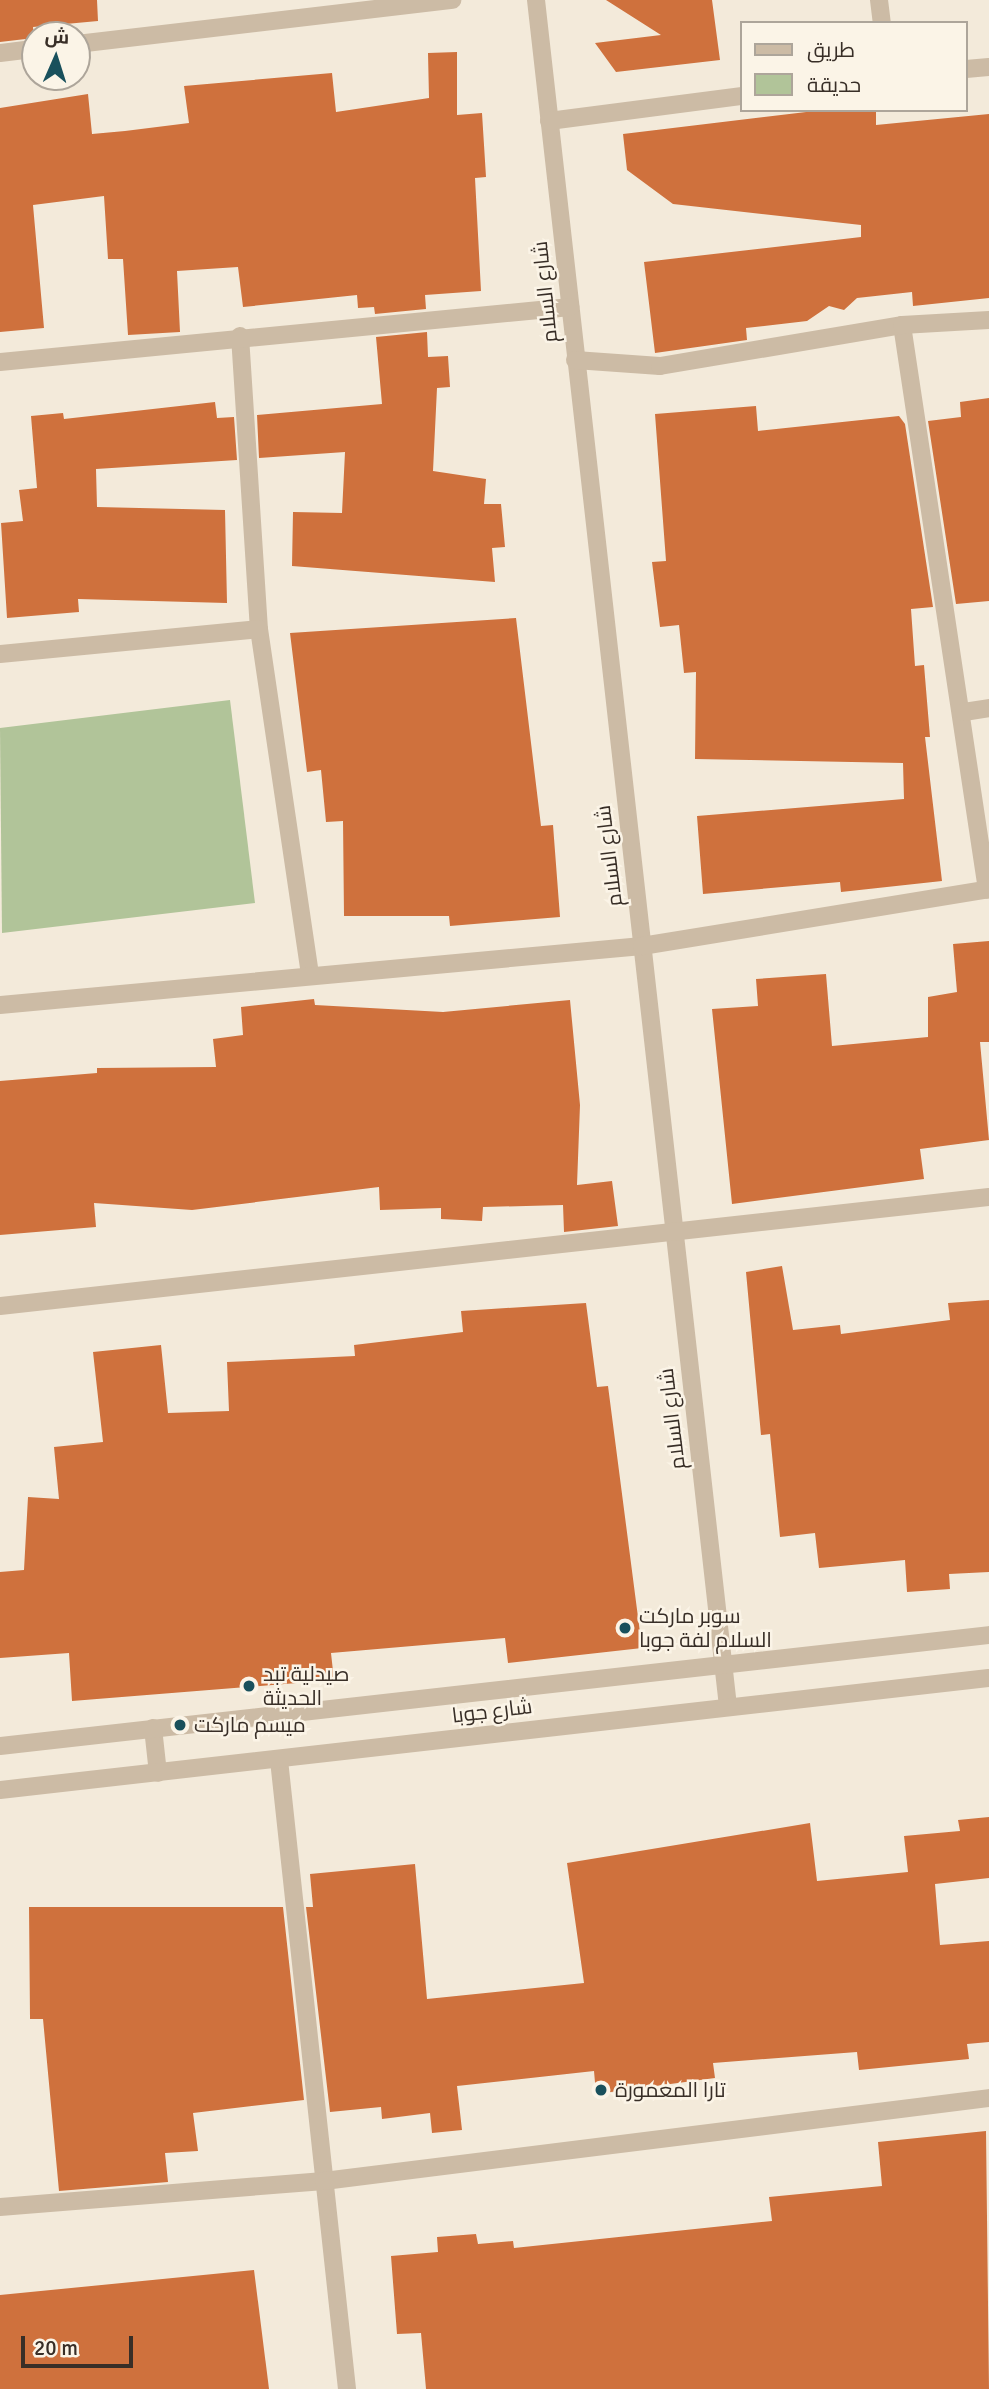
<!DOCTYPE html>
<html>
<head>
<meta charset="utf-8">
<style>
  body { margin:0 }
  #map { position:relative; width:989px; height:2389px; overflow:hidden; background:#f3eada; font-family:Signika,Cairo,sans-serif }
  div>[style] { position:absolute }
  .green>* { inset:0; background:#b1c499 }
  .building>* { inset:0; background:#cf713d }
  .minor>* { height:18px; margin:-9px; padding:0 9px; transform-origin:9px; border-radius:9px; background:#ccbba5 }
  .dots>* { width:19px; height:19px; translate:-50% -50%; box-sizing:border-box; border:4px solid #fbf4e7; border-radius:50% }
  span { translate:-50% -50%; white-space:nowrap; text-align:center; line-height:1.15; -webkit-text-stroke:5px #fbf4e7; paint-order:stroke }
  .street-label { font-size:21px; color:#382e27 }
  .poi-label { font-size:21px; color:#382e27 }
  .left { translate:0 -50%; text-align:left }
  .legend { position:absolute; left:740px; top:21px; width:228px; height:91px; box-sizing:border-box; background:#fbf4e7; border:2px solid #ada59a; margin:0; padding:9px 12px; list-style:none; font-size:21px; color:#382e27 }
  .legend li { display:flex; align-items:center; gap:14px; height:35px }
  .legend b { width:35px; border:2px solid #ada59a }
  .north { position:absolute; left:21px; top:21px; width:70px; height:70px; box-sizing:border-box; background:#fbf4e7; border:2px solid #ada59a; border-radius:50%; rotate:3deg; font-size:19px; font-weight:700; line-height:28px; text-align:center; color:#382e27 }
  .north::after { content:''; display:block; margin:auto; width:24px; height:32px; background:#19505c; clip-path:polygon(50% 0,100% 100%,50% 72%,0 100%) }
  .scale { position:absolute; left:21px; top:2336px; width:112px; height:32px; box-sizing:border-box; border:4px solid #382e27; border-top:0; padding-left:9px; font-size:21px; line-height:24px; white-space:nowrap; color:#382e27; -webkit-text-stroke:5px #fbf4e7; paint-order:stroke }
</style>
</head>
<body>
<div id="map">
  <div class="green">
    <div style="clip-path:polygon(230px 700px,255px 903px,2px 933px,0 728px)"></div>
  </div>
  <div class="building">
    <div style="clip-path:polygon(0 0,97px 0,98px 21px,33px 27px,34px 38px,0 42px)"></div>
    <div style="clip-path:polygon(606px 0,712px 0,720px 60px,616px 72px,595px 43px,661px 35px)"></div>
    <div style="clip-path:polygon(457px 52px,457px 115px,482px 113px,486px 177px,475px 178px,481px 291px,425px 295px,426px 309px,375px 314px,374px 307px,358px 308px,357px 295px,243px 307px,238px 267px,177px 271px,180px 332px,128px 335px,123px 259px,108px 259px,104px 196px,33px 205px,44px 328px,0 332px,0 108px,88px 94px,92px 134px,125px 131px,189px 123px,184px 86px,332px 73px,336px 112px,429px 98px,428px 53px)"></div>
    <div style="clip-path:polygon(823px 110px,876px 110px,876px 125px,989px 114px,989px 298px,913px 306px,912px 292px,857px 298px,844px 310px,829px 306px,807px 321px,746px 328px,747px 340px,655px 353px,644px 262px,861px 237px,861px 225px,673px 204px,627px 170px,623px 134px)"></div>
    <div style="clip-path:polygon(427px 332px,428px 357px,448px 356px,450px 387px,437px 388px,433px 471px,486px 479px,484px 504px,501px 504px,505px 547px,492px 548px,495px 582px,292px 566px,293px 512px,342px 513px,345px 452px,259px 458px,257px 415px,382px 404px,376px 337px)"></div>
    <div style="clip-path:polygon(989px 398px,989px 601px,956px 604px,928px 421px,961px 417px,960px 402px)"></div>
    <div style="clip-path:polygon(215px 402px,217px 418px,234px 417px,237px 460px,96px 469px,97px 507px,225px 510px,227px 603px,78px 599px,79px 612px,7px 618px,1px 523px,23px 521px,19px 490px,37px 488px,31px 416px,63px 413px,64px 419px)"></div>
    <div style="clip-path:polygon(756px 406px,758px 431px,899px 416px,905px 424px,933px 607px,911px 609px,915px 666px,924px 665px,930px 737px,925px 737px,942px 881px,841px 892px,840px 882px,703px 894px,697px 816px,904px 799px,903px 763px,695px 759px,696px 672px,684px 673px,679px 625px,660px 627px,652px 562px,666px 561px,655px 414px)"></div>
    <div style="clip-path:polygon(516px 618px,541px 826px,553px 825px,560px 917px,450px 926px,449px 916px,344px 916px,343px 821px,326px 822px,321px 770px,307px 772px,290px 633px)"></div>
    <div style="clip-path:polygon(989px 941px,989px 1042px,980px 1042px,989px 1140px,920px 1149px,924px 1179px,732px 1204px,712px 1009px,758px 1006px,756px 979px,826px 974px,832px 1046px,928px 1037px,928px 997px,957px 992px,953px 944px)"></div>
    <div style="clip-path:polygon(314px 999px,315px 1005px,443px 1012px,570px 1000px,580px 1105px,577px 1185px,612px 1181px,618px 1226px,564px 1232px,563px 1205px,483px 1207px,482px 1221px,441px 1219px,441px 1208px,380px 1210px,379px 1187px,192px 1210px,94px 1203px,96px 1227px,0 1235px,0 1081px,97px 1073px,97px 1068px,216px 1067px,213px 1039px,243px 1035px,241px 1007px)"></div>
    <div style="clip-path:polygon(782px 1266px,793px 1330px,840px 1325px,841px 1334px,950px 1320px,948px 1303px,989px 1300px,989px 1572px,949px 1574px,950px 1589px,907px 1592px,905px 1560px,819px 1568px,815px 1533px,780px 1537px,770px 1434px,761px 1435px,746px 1272px)"></div>
    <div style="clip-path:polygon(586px 1303px,597px 1387px,608px 1386px,642px 1648px,508px 1663px,505px 1638px,331px 1653px,334px 1680px,72px 1701px,69px 1653px,0 1658px,0 1572px,24px 1570px,28px 1497px,59px 1499px,54px 1447px,103px 1442px,93px 1352px,161px 1345px,168px 1413px,229px 1411px,227px 1362px,355px 1356px,354px 1345px,463px 1332px,461px 1311px)"></div>
    <div style="clip-path:polygon(989px 1817px,989px 1878px,935px 1884px,940px 1945px,989px 1941px,989px 2042px,967px 2044px,969px 2059px,859px 2070px,857px 2052px,713px 2063px,715px 2078px,596px 2094px,594px 2071px,457px 2086px,462px 2130px,432px 2133px,430px 2113px,382px 2119px,381px 2107px,330px 2112px,306px 1907px,313px 1907px,310px 1874px,415px 1864px,427px 1999px,584px 1983px,567px 1863px,810px 1823px,817px 1881px,908px 1872px,904px 1836px,960px 1831px,958px 1820px)"></div>
    <div style="clip-path:polygon(29px 1907px,283px 1907px,304px 2100px,193px 2113px,198px 2151px,165px 2153px,168px 2182px,59px 2191px,43px 2019px,30px 2019px)"></div>
    <div style="clip-path:polygon(986px 2131px,989px 2389px,426px 2389px,421px 2333px,397px 2334px,391px 2256px,438px 2252px,437px 2237px,476px 2234px,478px 2244px,513px 2241px,514px 2248px,772px 2221px,769px 2197px,882px 2186px,878px 2142px)"></div>
    <div style="clip-path:polygon(254px 2270px,269px 2389px,0 2389px,0 2295px)"></div>
  </div>
  <div class="minor">
    <div style="left:536px;top:0;width:1717px;rotate:83.58deg"></div>
    <div style="left:879px;top:0;width:23px;rotate:83deg"></div>
    <div style="left:77px;top:44px;width:378px;rotate:-6.7deg"></div>
    <div style="left:0;top:53px;width:35px;rotate:-7deg"></div>
    <div style="left:966px;top:69px;width:23px;rotate:-5deg"></div>
    <div style="left:549px;top:121px;width:195px;rotate:-7.4deg"></div>
    <div style="left:902px;top:325px;width:571px;rotate:81.44deg"></div>
    <div style="left:240px;top:336px;width:294px;rotate:86.3deg"></div>
    <div style="left:259px;top:629px;width:350px;rotate:81.6deg"></div>
    <div style="left:575px;top:360px;width:85px;rotate:4deg"></div>
    <div style="left:660px;top:366px;width:245px;rotate:-9.6deg"></div>
    <div style="left:902px;top:325px;width:87px;rotate:-3.3deg"></div>
    <div style="left:0;top:362px;width:573px;rotate:-5.51deg"></div>
    <div style="left:0;top:654px;width:260px;rotate:-5.5deg"></div>
    <div style="left:964px;top:712px;width:25px;rotate:-9deg"></div>
    <div style="left:0;top:1005px;width:645px;rotate:-5.25deg"></div>
    <div style="left:642px;top:946px;width:352px;rotate:-9.3deg"></div>
    <div style="left:0;top:1306px;width:995px;rotate:-6.29deg"></div>
    <div style="left:153px;top:1728px;width:45px;rotate:83.7deg"></div>
    <div style="left:0;top:1746px;width:995px;rotate:-6.4deg"></div>
    <div style="left:279px;top:1760px;width:633px;rotate:83.83deg"></div>
    <div style="left:0;top:1790px;width:995px;rotate:-6.46deg"></div>
    <div style="left:0;top:2207px;width:325px;rotate:-4.6deg"></div>
    <div style="left:324px;top:2181px;width:670px;rotate:-7.11deg"></div>
  </div>
  <div class="dots">
    <div style="left:625px;top:1628px;background:#19505c"></div>
    <div style="left:249px;top:1686px;background:#19505c"></div>
    <div style="left:180px;top:1725px;background:#19505c"></div>
    <div style="left:601px;top:2090px;background:#19505c"></div>
  </div>
  <div class="street-label">
    <span style="left:545px;top:292px;rotate:-96deg">شارع السلام</span>
    <span style="left:609px;top:856px;rotate:-97deg">شارع السلام</span>
    <span style="left:672px;top:1419px;rotate:-97deg">شارع السلام</span>
    <span style="left:492px;top:1711px;rotate:-7deg">شارع جوبا</span>
  </div>
  <div class="poi-label">
    <span class="left" style="left:639px;top:1628px">سوبر ماركت<br>السلام لفة جوبا</span>
    <span class="left" style="left:263px;top:1686px">صيدلية تبد<br>الحديثة</span>
    <span class="left" style="left:194px;top:1725px">ميسم ماركت</span>
    <span class="left" style="left:615px;top:2090px">تارا المعمورة</span>
  </div>
  <ul class="legend">
  <li><b style="height:9px;background:#ccbba5"></b>طريق</li>
  <li><b style="height:19px;background:#b1c499"></b>حديقة</li>
  </ul>
  <div class="north">ش</div>
  <div class="scale">20 m</div>
</div>
</body>
</html>
